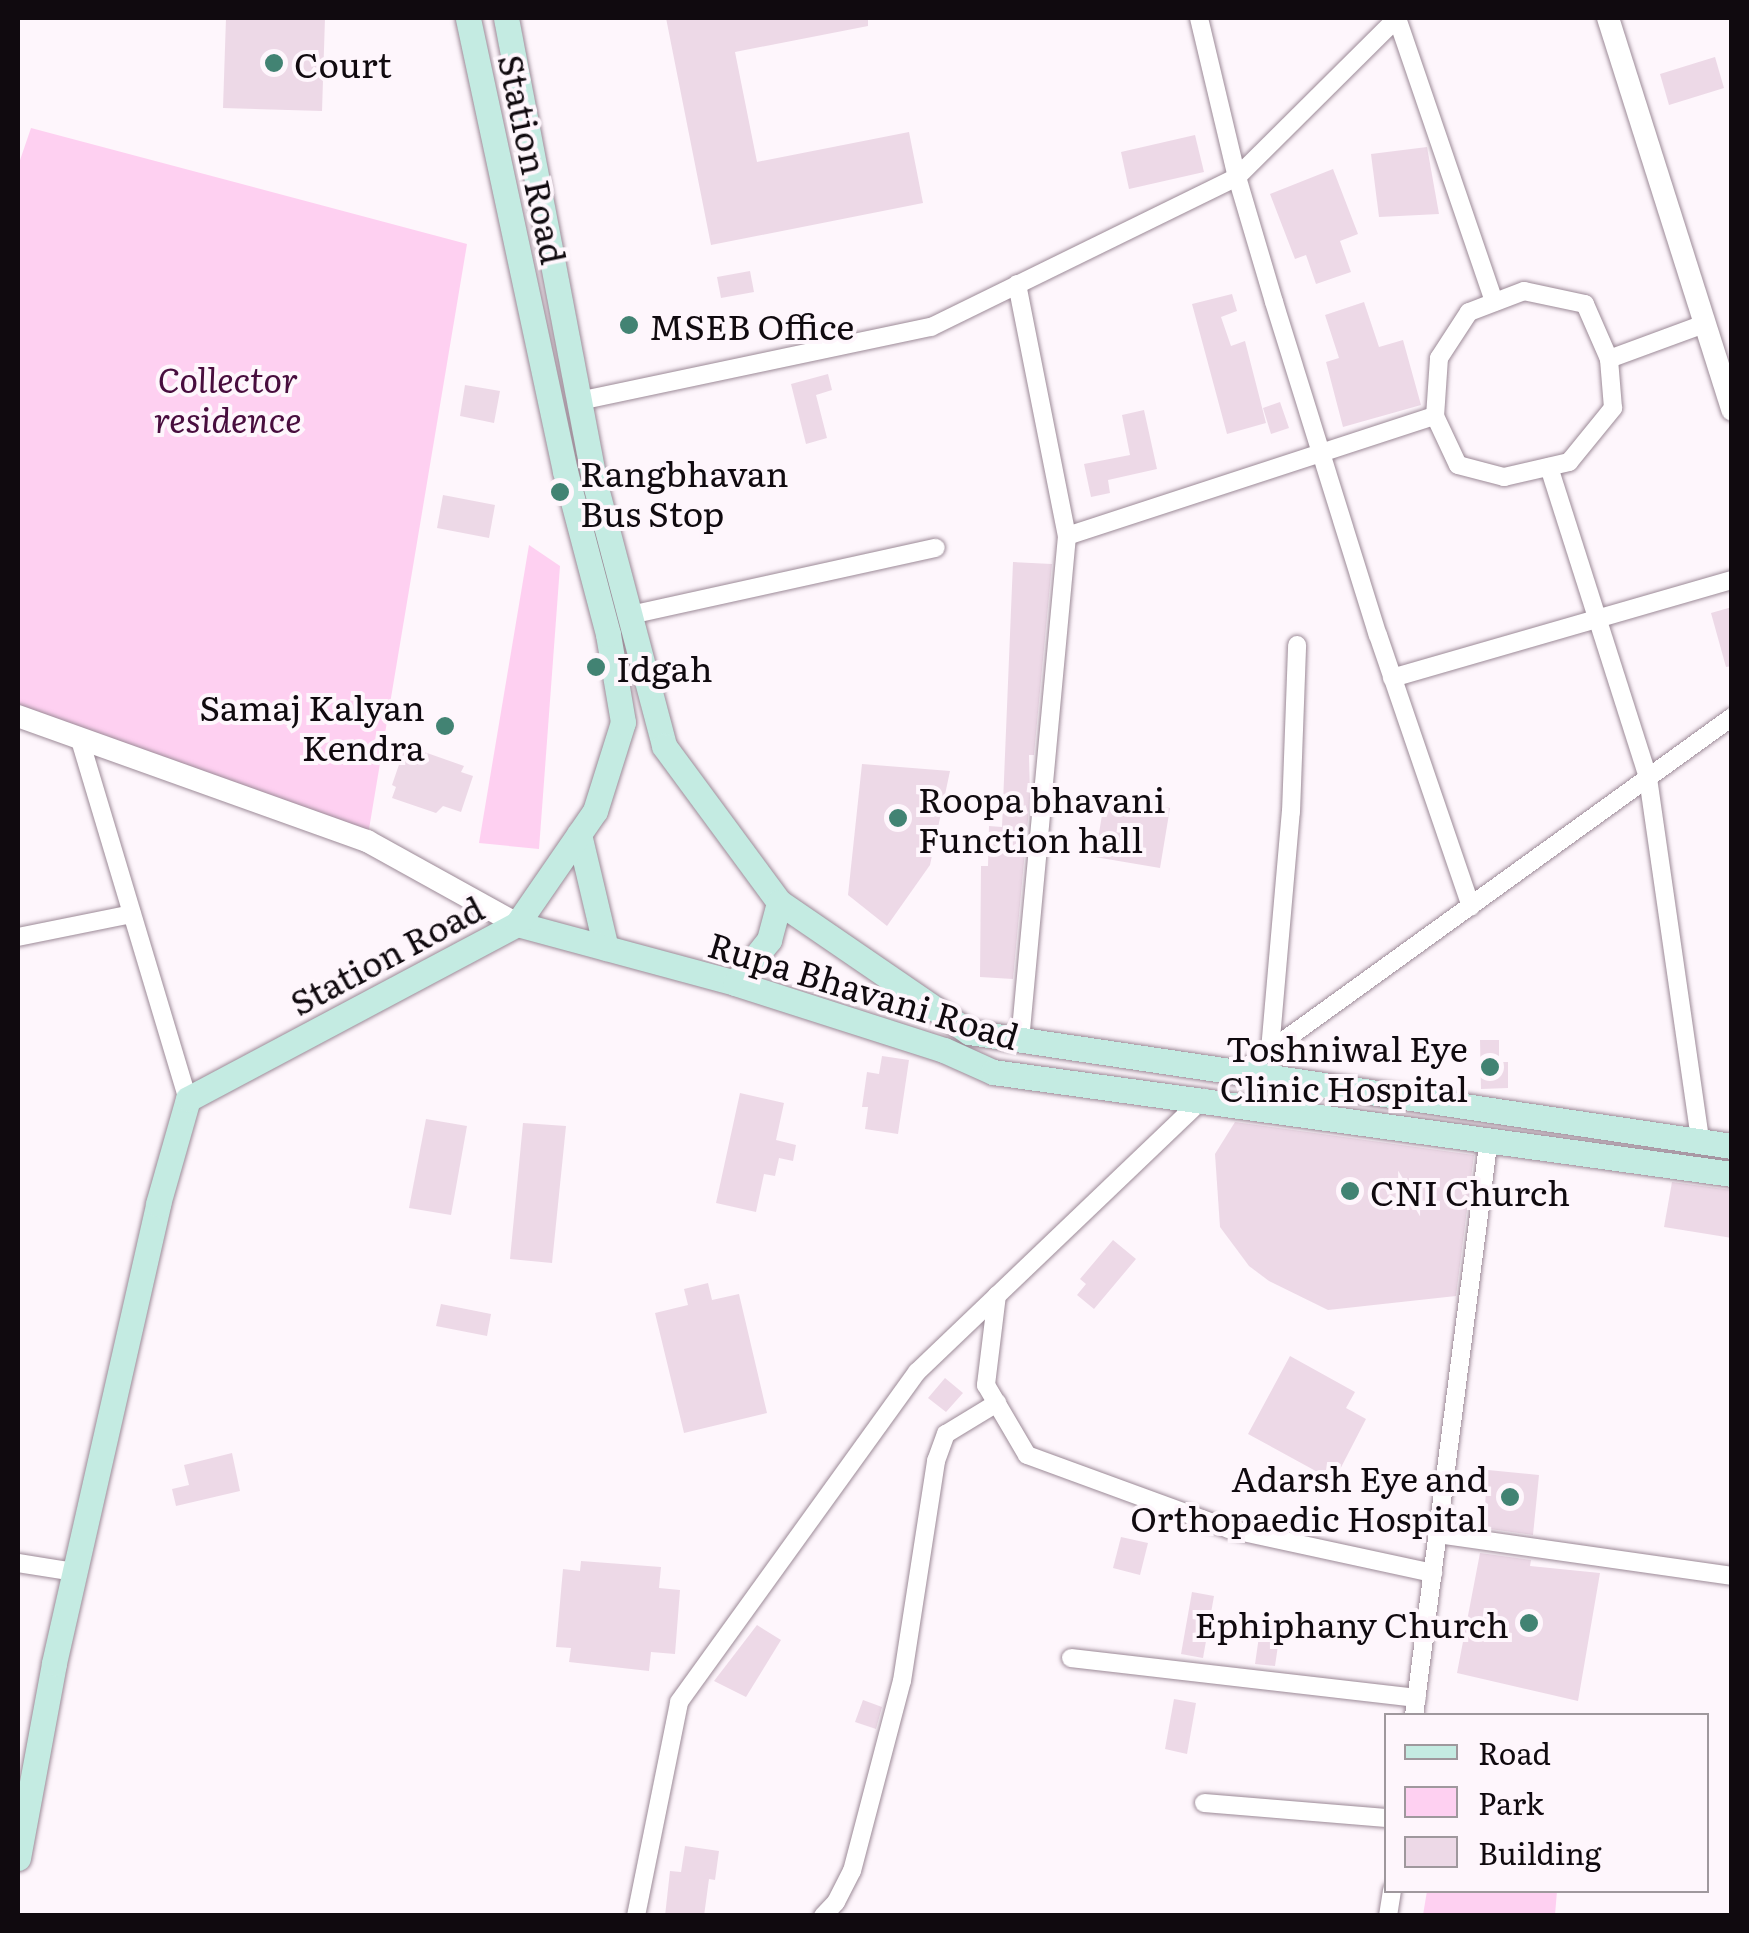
<!DOCTYPE html>
<html>
<head>
<meta charset="utf-8">
<style>
  body { margin:0 }
  #map { position:relative; width:1749px; height:1933px; overflow:hidden; background:#fef6fc; font-family:Literata,serif }
  div>[style] { position:absolute }
  .green>* { inset:0; background:#fed0f1 }
  .building>* { inset:0; background:#edd9e7 }
  .roads { filter:drop-shadow(0 0 2px #9c8a97) drop-shadow(0 0 2px #9c8a97) }
  .minor>* { height:18px; margin:-9px; padding:0 9px; transform-origin:9px; border-radius:9px; background:#fff }
  .tertiary>* { height:22px; margin:-11px; padding:0 11px; transform-origin:11px; border-radius:11px; background:#fff }
  .secondary>* { height:25px; margin:-12.5px; padding:0 12.5px; transform-origin:12.5px; border-radius:12.5px; background:#c4ebe2 }
  .dots>* { width:28px; height:28px; translate:-50% -50%; box-sizing:border-box; border:5px solid #fef6fc; border-radius:50% }
  span { translate:-50% -50%; white-space:nowrap; text-align:center; line-height:1.15; -webkit-text-stroke:8px #fef6fc; paint-order:stroke }
  .poi-label { font-size:35px; color:#100a0f }
  .left { translate:0 -50%; text-align:left }
  .right { translate:-100% -50%; text-align:right }
  .street-label { font-size:35px; color:#100a0f }
  .park-label { font-size:35px; color:#480d3e; font-style:italic }
  .frame { position:absolute; inset:0; border:20px solid #100a0f; pointer-events:none }
  .legend { position:absolute; left:1384px; top:1713px; width:325px; height:180px; box-sizing:border-box; background:#fef6fc; border:2px solid #9f989d; margin:0; padding:12px 18px; list-style:none; font-size:30px; color:#100a0f }
  .legend li { display:flex; align-items:center; gap:20px; height:50px }
  .legend b { width:50px; border:2px solid #9f989d }
</style>
</head>
<body>
<div id="map">
  <div class="green">
    <div style="clip-path:polygon(31px 128px,467px 244px,367px 841px,18px 711px,18px 166px)"></div>
    <div style="clip-path:polygon(529px 545px,560px 566px,539px 849px,479px 843px)"></div>
    <div style="clip-path:polygon(1427px 1891px,1557px 1891px,1555px 1915px,1423px 1915px)"></div>
  </div>
  <div class="building">
    <div style="clip-path:polygon(226px 18px,325px 18px,322px 111px,223px 108px)"></div>
    <div style="clip-path:polygon(666px 18px,868px 18px,868px 26px,735px 52px,757px 162px,909px 132px,923px 203px,711px 245px)"></div>
    <div style="clip-path:polygon(1715px 57px,1724px 88px,1669px 105px,1660px 74px)"></div>
    <div style="clip-path:polygon(1195px 135px,1204px 172px,1129px 189px,1121px 152px)"></div>
    <div style="clip-path:polygon(1427px 147px,1439px 214px,1379px 217px,1371px 154px)"></div>
    <div style="clip-path:polygon(1333px 169px,1358px 234px,1340px 241px,1351px 272px,1316px 284px,1306px 255px,1295px 259px,1270px 194px)"></div>
    <div style="clip-path:polygon(750px 271px,754px 292px,721px 298px,717px 277px)"></div>
    <div style="clip-path:polygon(1232px 294px,1237px 311px,1221px 317px,1231px 346px,1245px 341px,1266px 423px,1227px 434px,1192px 304px)"></div>
    <div style="clip-path:polygon(1364px 302px,1379px 347px,1403px 340px,1421px 405px,1343px 427px,1326px 362px,1339px 358px,1325px 315px)"></div>
    <div style="clip-path:polygon(828px 374px,832px 390px,816px 395px,827px 438px,806px 444px,791px 384px)"></div>
    <div style="clip-path:polygon(465px 385px,500px 391px,494px 423px,460px 416px)"></div>
    <div style="clip-path:polygon(1280px 402px,1289px 428px,1271px 434px,1263px 408px)"></div>
    <div style="clip-path:polygon(1144px 410px,1157px 469px,1108px 480px,1110px 493px,1091px 497px,1084px 464px,1130px 455px,1122px 415px)"></div>
    <div style="clip-path:polygon(443px 495px,495px 505px,489px 538px,437px 528px)"></div>
    <div style="clip-path:polygon(1013px 562px,1052px 564px,1034px 755px,1029px 755px,1030px 798px,1013px 979px,980px 977px,981px 866px,988px 866px,989px 826px,1002px 827px)"></div>
    <div style="clip-path:polygon(1732px 607px,1732px 666px,1726px 667px,1711px 613px)"></div>
    <div style="clip-path:polygon(410px 747px,464px 766px,461px 772px,473px 776px,461px 812px,443px 806px,436px 813px,392px 798px,396px 787px,392px 785px,403px 753px,408px 755px)"></div>
    <div style="clip-path:polygon(862px 764px,950px 771px,930px 865px,887px 926px,848px 895px)"></div>
    <div style="clip-path:polygon(1105px 797px,1170px 808px,1160px 868px,1095px 857px)"></div>
    <div style="clip-path:polygon(1480px 1040px,1499px 1040px,1499px 1062px,1508px 1062px,1508px 1088px,1481px 1089px)"></div>
    <div style="clip-path:polygon(882px 1056px,909px 1060px,898px 1134px,865px 1129px,868px 1107px,862px 1107px,867px 1072px,879px 1074px)"></div>
    <div style="clip-path:polygon(740px 1093px,784px 1103px,776px 1140px,796px 1145px,793px 1161px,779px 1158px,775px 1176px,764px 1174px,756px 1212px,716px 1203px)"></div>
    <div style="clip-path:polygon(426px 1119px,467px 1126px,451px 1215px,409px 1208px)"></div>
    <div style="clip-path:polygon(1235px 1122px,1474px 1155px,1456px 1296px,1328px 1310px,1269px 1281px,1249px 1266px,1220px 1227px,1215px 1154px)"></div>
    <div style="clip-path:polygon(523px 1123px,566px 1126px,552px 1263px,510px 1259px)"></div>
    <div style="clip-path:polygon(1672px 1182px,1732px 1190px,1732px 1238px,1664px 1227px)"></div>
    <div style="clip-path:polygon(1113px 1240px,1136px 1259px,1094px 1309px,1077px 1295px,1086px 1284px,1080px 1279px)"></div>
    <div style="clip-path:polygon(708px 1283px,712px 1300px,739px 1294px,767px 1413px,684px 1433px,655px 1313px,688px 1305px,684px 1289px)"></div>
    <div style="clip-path:polygon(441px 1304px,491px 1314px,487px 1336px,436px 1326px)"></div>
    <div style="clip-path:polygon(1290px 1356px,1355px 1392px,1346px 1408px,1366px 1419px,1334px 1481px,1248px 1434px)"></div>
    <div style="clip-path:polygon(945px 1378px,963px 1393px,946px 1412px,928px 1398px)"></div>
    <div style="clip-path:polygon(232px 1453px,240px 1491px,176px 1506px,172px 1489px,189px 1485px,184px 1465px)"></div>
    <div style="clip-path:polygon(1488px 1470px,1539px 1475px,1533px 1535px,1483px 1528px)"></div>
    <div style="clip-path:polygon(1121px 1537px,1148px 1543px,1140px 1575px,1113px 1568px)"></div>
    <div style="clip-path:polygon(1480px 1553px,1531px 1560px,1530px 1566px,1600px 1573px,1578px 1701px,1457px 1673px)"></div>
    <div style="clip-path:polygon(581px 1561px,661px 1567px,659px 1588px,680px 1590px,675px 1654px,651px 1652px,649px 1671px,569px 1662px,571px 1648px,556px 1647px,563px 1569px,580px 1571px)"></div>
    <div style="clip-path:polygon(1192px 1592px,1214px 1596px,1203px 1658px,1181px 1654px)"></div>
    <div style="clip-path:polygon(1262px 1616px,1282px 1618px,1275px 1666px,1255px 1664px)"></div>
    <div style="clip-path:polygon(757px 1625px,781px 1640px,746px 1697px,714px 1681px)"></div>
    <div style="clip-path:polygon(1174px 1699px,1196px 1703px,1187px 1754px,1165px 1749px)"></div>
    <div style="clip-path:polygon(863px 1700px,882px 1707px,876px 1729px,855px 1722px)"></div>
    <div style="clip-path:polygon(685px 1846px,719px 1851px,715px 1880px,709px 1879px,704px 1916px,665px 1916px,670px 1871px,681px 1872px)"></div>
  </div>
  <div class="roads">
    <div class="minor">
      <div style="left:1199px;top:18px;width:163px;rotate:76.6deg"></div>
      <div style="left:1237px;top:177px;width:130px;rotate:73.5deg"></div>
      <div style="left:1274px;top:302px;width:349px;rotate:72.7deg"></div>
      <div style="left:1378px;top:635px;width:287px;rotate:71.1deg"></div>
      <div style="left:1397px;top:18px;width:300px;rotate:71.1deg"></div>
      <div style="left:1017px;top:284px;width:257px;rotate:78.8deg"></div>
      <div style="left:1067px;top:536px;width:507px;rotate:95.32deg"></div>
      <div style="left:1609px;top:359px;width:101px;rotate:-20.2deg"></div>
      <div style="left:579px;top:401px;width:360px;rotate:-11.9deg"></div>
      <div style="left:931px;top:327px;width:341px;rotate:-26.1deg"></div>
      <div style="left:1237px;top:177px;width:226px;rotate:-44.8deg"></div>
      <div style="left:1549px;top:467px;width:326px;rotate:72.3deg"></div>
      <div style="left:1648px;top:778px;width:366px;rotate:81.8deg"></div>
      <div style="left:1067px;top:536px;width:387px;rotate:-18.1deg"></div>
      <div style="left:1435px;top:416px;width:54px;rotate:64.9deg"></div>
      <div style="left:1458px;top:465px;width:48px;rotate:14.6deg"></div>
      <div style="left:1504px;top:477px;width:67px;rotate:-13deg"></div>
      <div style="left:1569px;top:462px;width:70px;rotate:-50.8deg"></div>
      <div style="left:1613px;top:408px;width:49px;rotate:-94.7deg"></div>
      <div style="left:1609px;top:359px;width:60px;rotate:-113.6deg"></div>
      <div style="left:1585px;top:304px;width:62px;rotate:-168deg"></div>
      <div style="left:1524px;top:291px;width:59px;rotate:159.1deg"></div>
      <div style="left:1469px;top:312px;width:55px;rotate:123.1deg"></div>
      <div style="left:1439px;top:358px;width:58px;rotate:93.9deg"></div>
      <div style="left:630px;top:615px;width:313px;rotate:-12.4deg"></div>
      <div style="left:1392px;top:678px;width:354px;rotate:-16.1deg"></div>
      <div style="left:80px;top:740px;width:375px;rotate:73.3deg"></div>
      <div style="left:18px;top:937px;width:116px;rotate:-11.4deg"></div>
      <div style="left:1270px;top:1050px;width:239px;rotate:-85deg"></div>
      <div style="left:1291px;top:812px;width:167px;rotate:-87.9deg"></div>
      <div style="left:1243px;top:1070px;width:603px;rotate:-35.82deg"></div>
      <div style="left:997px;top:1295px;width:91px;rotate:97deg"></div>
      <div style="left:986px;top:1385px;width:81px;rotate:59.6deg"></div>
      <div style="left:1027px;top:1455px;width:215px;rotate:20.1deg"></div>
      <div style="left:1229px;top:1529px;width:209px;rotate:12.2deg"></div>
      <div style="left:1438px;top:1534px;width:297px;rotate:8.1deg"></div>
      <div style="left:18px;top:1563px;width:58px;rotate:9deg"></div>
      <div style="left:1071px;top:1658px;width:348px;rotate:6.6deg"></div>
      <div style="left:1414px;top:1716px;width:583px;rotate:-82.61deg"></div>
      <div style="left:1204px;top:1803px;width:183px;rotate:4.7deg"></div>
      <div style="left:636px;top:1916px;width:218px;rotate:-78.6deg"></div>
      <div style="left:679px;top:1702px;width:407px;rotate:-54.2deg"></div>
      <div style="left:917px;top:1372px;width:397px;rotate:-43.7deg"></div>
      <div style="left:823px;top:1916px;width:19px;rotate:-47deg"></div>
      <div style="left:836px;top:1902px;width:35px;rotate:-63deg"></div>
      <div style="left:852px;top:1871px;width:196px;rotate:-75.3deg"></div>
      <div style="left:902px;top:1681px;width:223px;rotate:-81.2deg"></div>
      <div style="left:936px;top:1461px;width:29px;rotate:-70deg"></div>
      <div style="left:946px;top:1434px;width:60px;rotate:-31.3deg"></div>
      <div style="left:1388px;top:1916px;width:26px;rotate:-81deg"></div>
    </div>
    <div class="tertiary">
      <div style="left:1608px;top:18px;width:411px;rotate:72.4deg"></div>
      <div style="left:18px;top:716px;width:371px;rotate:19.7deg"></div>
      <div style="left:367px;top:841px;width:171px;rotate:29deg"></div>
    </div>
    <div class="secondary">
      <div style="left:506px;top:18px;width:474px;rotate:79.2deg"></div>
      <div style="left:595px;top:484px;width:271px;rotate:75.2deg"></div>
      <div style="left:664px;top:746px;width:194px;rotate:53.6deg"></div>
      <div style="left:779px;top:902px;width:230px;rotate:34.4deg"></div>
      <div style="left:969px;top:1032px;width:771px;rotate:8.5deg"></div>
      <div style="left:579px;top:834px;width:117px;rotate:76.7deg"></div>
      <div style="left:517px;top:924px;width:226px;rotate:15.1deg"></div>
      <div style="left:735px;top:983px;width:219px;rotate:17.8deg"></div>
      <div style="left:944px;top:1050px;width:54px;rotate:24.2deg"></div>
      <div style="left:993px;top:1072px;width:746px;rotate:7.86deg"></div>
      <div style="left:735px;top:983px;width:55px;rotate:-51.7deg"></div>
      <div style="left:769px;top:940px;width:39px;rotate:-75deg"></div>
      <div style="left:18px;top:1858px;width:198px;rotate:-79.5deg"></div>
      <div style="left:54px;top:1663px;width:471px;rotate:-77.2deg"></div>
      <div style="left:158px;top:1204px;width:109px;rotate:-74.1deg"></div>
      <div style="left:188px;top:1099px;width:373px;rotate:-28deg"></div>
      <div style="left:517px;top:924px;width:137px;rotate:-55.4deg"></div>
      <div style="left:595px;top:811px;width:93px;rotate:-72.5deg"></div>
      <div style="left:623px;top:722px;width:89px;rotate:-99.7deg"></div>
      <div style="left:608px;top:634px;width:169px;rotate:-104.8deg"></div>
      <div style="left:565px;top:471px;width:463px;rotate:-102.1deg"></div>
    </div>
  </div>
  <div class="dots">
    <div style="left:274px;top:63px;background:#428373"></div>
    <div style="left:629px;top:325px;background:#428373"></div>
    <div style="left:560px;top:492px;background:#428373"></div>
    <div style="left:596px;top:667px;background:#428373"></div>
    <div style="left:445px;top:726px;background:#428373"></div>
    <div style="left:898px;top:818px;background:#428373"></div>
    <div style="left:1490px;top:1067px;background:#428373"></div>
    <div style="left:1350px;top:1191px;background:#428373"></div>
    <div style="left:1510px;top:1497px;background:#428373"></div>
    <div style="left:1529px;top:1623px;background:#428373"></div>
  </div>
  <div class="poi-label">
    <span class="left" style="left:294px;top:63px">Court</span>
    <span class="left" style="left:649px;top:325px">MSEB Office</span>
    <span class="left" style="left:580px;top:492px">Rangbhavan<br>Bus Stop</span>
    <span class="left" style="left:616px;top:667px">Idgah</span>
    <span class="right" style="left:425px;top:726px">Samaj Kalyan<br>Kendra</span>
    <span class="left" style="left:918px;top:818px">Roopa bhavani<br>Function hall</span>
    <span class="right" style="left:1468px;top:1067px">Toshniwal Eye<br>Clinic Hospital</span>
    <span class="left" style="left:1370px;top:1191px">CNI Church</span>
    <span class="right" style="left:1488px;top:1497px">Adarsh Eye and<br>Orthopaedic Hospital</span>
    <span class="right" style="left:1509px;top:1623px">Ephiphany Church</span>
  </div>
  <div class="street-label">
    <span style="left:534px;top:159px;rotate:78deg">Station Road</span>
    <span style="left:386px;top:954px;rotate:-28deg">Station Road</span>
    <span style="left:864px;top:989px;rotate:17deg">Rupa Bhavani Road</span>
  </div>
  <div class="park-label">
    <span style="left:228px;top:398px">Collector<br>residence</span>
  </div>
  <div class="frame"></div>
  <ul class="legend">
  <li><b style="height:12px;background:#c4ebe2"></b>Road</li>
  <li><b style="height:28px;background:#fed0f1"></b>Park</li>
  <li><b style="height:28px;background:#edd9e7"></b>Building</li>
  </ul>
</div>
</body>
</html>
